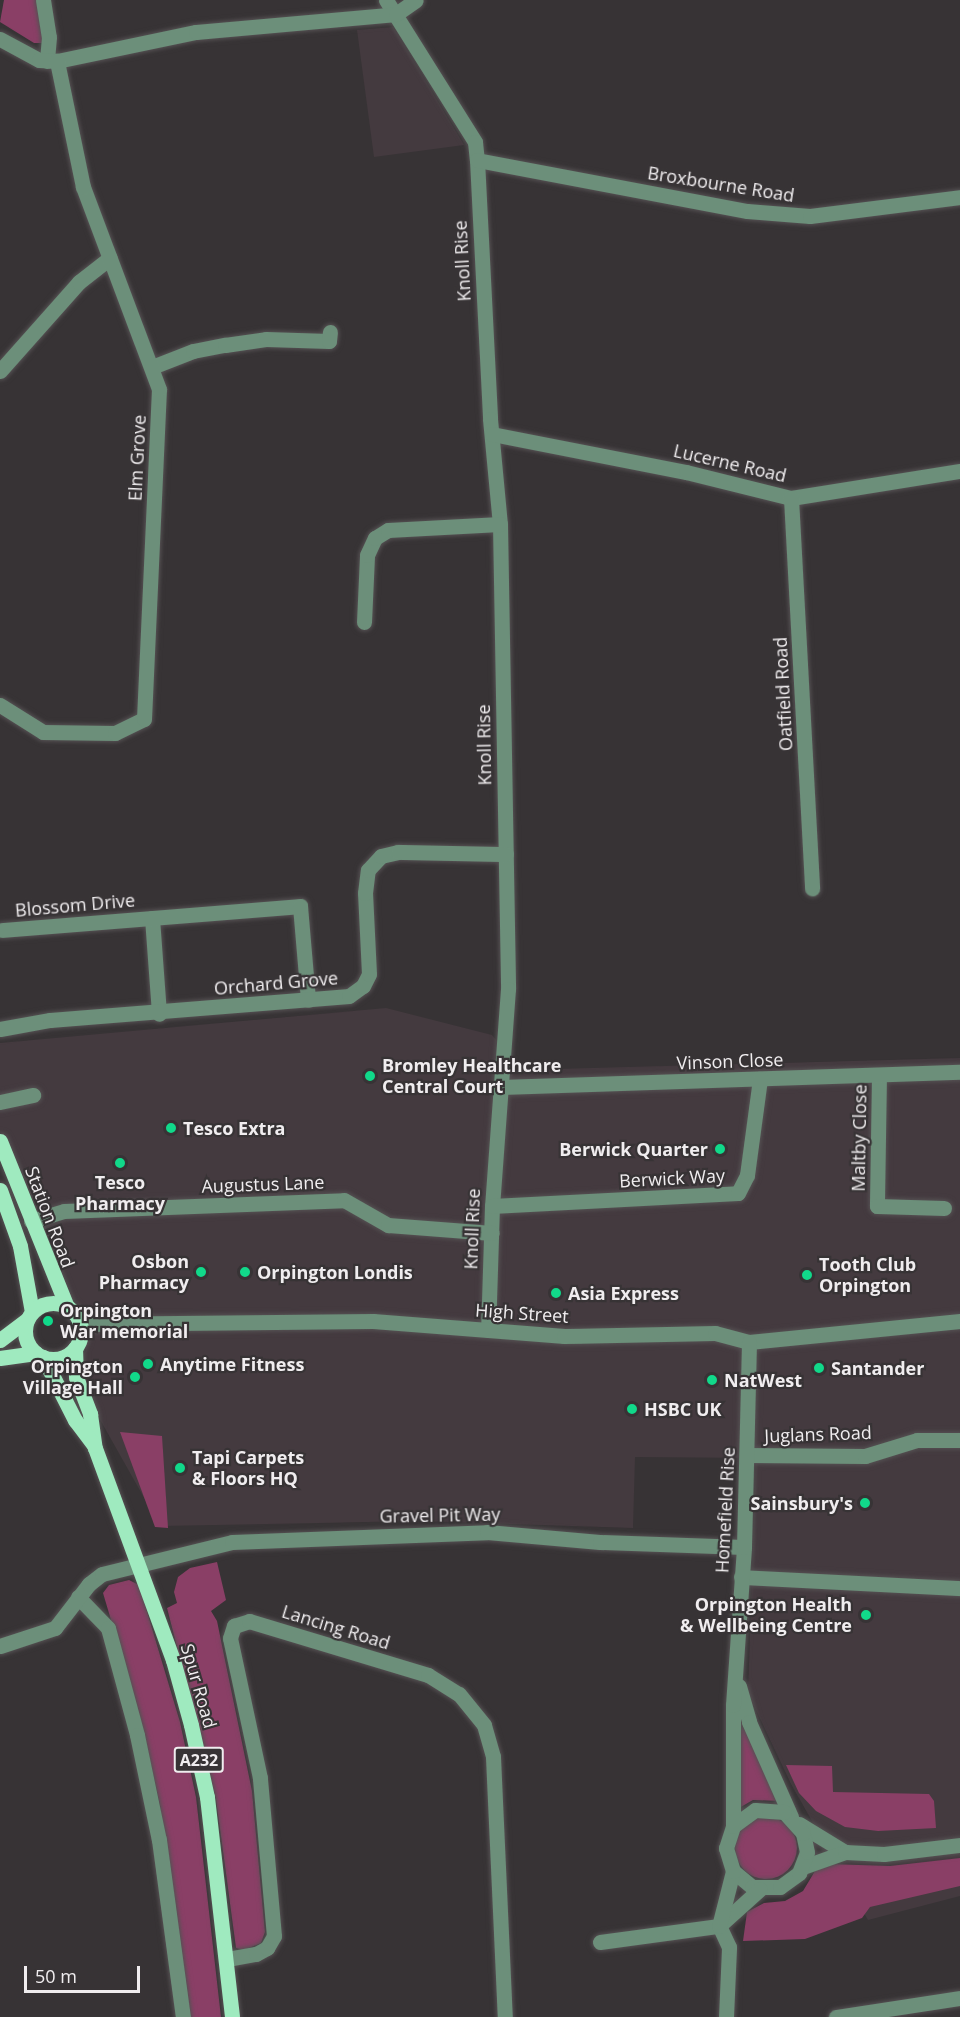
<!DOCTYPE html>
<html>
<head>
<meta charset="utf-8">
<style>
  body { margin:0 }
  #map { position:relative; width:960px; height:2017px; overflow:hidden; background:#373335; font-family:"Open Sans",sans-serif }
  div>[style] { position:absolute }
  .built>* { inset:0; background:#443a3f }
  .green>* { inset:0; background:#8a3f66 }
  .round { border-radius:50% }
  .roads { filter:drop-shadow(0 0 2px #555153) drop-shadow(0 0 2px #555153) }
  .minor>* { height:15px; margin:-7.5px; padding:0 7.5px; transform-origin:7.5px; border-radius:7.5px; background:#6c8f7a }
  .major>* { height:15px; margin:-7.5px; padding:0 7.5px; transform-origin:7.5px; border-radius:7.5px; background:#9feabf }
  .major>.ring { margin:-7.5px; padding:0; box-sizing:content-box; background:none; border:15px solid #9feabf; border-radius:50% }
  .dots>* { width:16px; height:16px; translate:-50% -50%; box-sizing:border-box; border:3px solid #373335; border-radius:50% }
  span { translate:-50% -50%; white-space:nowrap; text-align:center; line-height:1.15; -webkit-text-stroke:4.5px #373335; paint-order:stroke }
  .shield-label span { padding:2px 4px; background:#373335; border:2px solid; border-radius:4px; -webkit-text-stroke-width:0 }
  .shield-label { font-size:16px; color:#f0edef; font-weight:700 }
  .street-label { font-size:18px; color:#f0edef }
  .poi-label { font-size:18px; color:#f0edef; font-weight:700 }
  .left { translate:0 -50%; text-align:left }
  .right { translate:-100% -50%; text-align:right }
  .scale { position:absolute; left:24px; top:1966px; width:116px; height:27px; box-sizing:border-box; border:3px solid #f0edef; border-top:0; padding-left:8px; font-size:18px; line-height:21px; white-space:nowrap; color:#f0edef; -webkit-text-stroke:4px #373335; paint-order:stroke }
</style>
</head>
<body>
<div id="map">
  <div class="built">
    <div style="clip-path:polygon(393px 27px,464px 145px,374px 157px,357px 30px)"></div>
    <div style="clip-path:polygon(386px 1008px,492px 1035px,521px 1070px,960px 1058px,960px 1896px,868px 1920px,791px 1784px,748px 1693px,756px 1458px,635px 1457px,633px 1528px,419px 1521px,160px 1526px,85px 1393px,76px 1362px,86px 1351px,86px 1319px,77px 1302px,61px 1293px,0 1132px,0 1043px)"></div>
  </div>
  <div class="green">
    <div style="clip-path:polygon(4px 0,39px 0,43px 43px,34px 43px,0 22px)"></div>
    <div style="clip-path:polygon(120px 1432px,162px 1436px,168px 1528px,155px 1527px)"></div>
    <div style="clip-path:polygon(217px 1562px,226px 1600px,211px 1611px,217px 1621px,252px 1791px,265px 1932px,261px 1943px,244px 1950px,236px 1948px,216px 1799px,167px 1608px,177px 1603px,174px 1592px,178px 1577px,190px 1568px)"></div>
    <div style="clip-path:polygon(129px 1580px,139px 1585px,180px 1722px,196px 1797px,221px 2017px,190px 2017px,160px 1805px,143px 1728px,103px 1593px,109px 1585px)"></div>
    <div style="clip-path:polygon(740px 1716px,780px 1801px,753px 1800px,739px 1808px)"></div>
    <div style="clip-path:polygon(786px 1765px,832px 1766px,833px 1792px,929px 1794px,934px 1801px,936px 1828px,878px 1831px,845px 1827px,816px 1811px,799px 1793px)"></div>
    <div class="round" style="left:735px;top:1817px;width:62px;height:62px"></div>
    <div style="clip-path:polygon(960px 1858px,960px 1886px,870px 1907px,862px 1918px,805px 1939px,743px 1941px,747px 1912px,764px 1903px,785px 1901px,803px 1891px,815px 1871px,827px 1864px,890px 1866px)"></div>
  </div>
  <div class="roads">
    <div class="minor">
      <div style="left:43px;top:0;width:37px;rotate:81deg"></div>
      <div style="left:49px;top:37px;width:24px;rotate:95deg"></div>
      <div style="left:386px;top:0;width:168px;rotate:57.9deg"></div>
      <div style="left:475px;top:142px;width:18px;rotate:84deg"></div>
      <div style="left:477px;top:160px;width:259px;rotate:87.1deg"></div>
      <div style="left:490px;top:419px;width:105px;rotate:84.6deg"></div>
      <div style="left:500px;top:524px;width:465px;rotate:89deg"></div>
      <div style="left:508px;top:989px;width:218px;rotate:94.2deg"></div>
      <div style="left:492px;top:1206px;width:124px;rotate:91.8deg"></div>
      <div style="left:0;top:39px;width:44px;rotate:28.3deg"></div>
      <div style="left:39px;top:60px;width:18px;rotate:3deg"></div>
      <div style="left:57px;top:61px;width:142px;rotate:-11.8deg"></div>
      <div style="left:196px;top:32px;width:201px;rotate:-5.1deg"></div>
      <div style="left:396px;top:14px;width:24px;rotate:-35deg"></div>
      <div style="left:477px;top:160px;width:275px;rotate:10.7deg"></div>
      <div style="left:747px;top:211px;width:63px;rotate:4.5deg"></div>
      <div style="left:810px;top:216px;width:151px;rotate:-7.2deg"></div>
      <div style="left:152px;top:367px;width:44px;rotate:-21.3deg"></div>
      <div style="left:193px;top:351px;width:33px;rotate:-11deg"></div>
      <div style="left:225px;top:345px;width:41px;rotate:-8.3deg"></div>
      <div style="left:266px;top:339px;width:63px;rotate:1.8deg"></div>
      <div style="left:329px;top:341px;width:9px;rotate:-84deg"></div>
      <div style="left:0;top:371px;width:119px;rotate:-48.4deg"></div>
      <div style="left:79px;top:282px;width:39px;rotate:-38deg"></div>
      <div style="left:492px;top:434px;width:198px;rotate:11.1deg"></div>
      <div style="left:686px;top:472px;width:108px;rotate:13.9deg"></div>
      <div style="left:791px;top:498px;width:171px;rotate:-9.1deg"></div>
      <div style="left:791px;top:498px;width:391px;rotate:86.9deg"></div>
      <div style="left:364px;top:622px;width:67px;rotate:-87.4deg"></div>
      <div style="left:367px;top:555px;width:19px;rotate:-65deg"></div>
      <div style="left:375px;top:538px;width:15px;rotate:-32deg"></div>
      <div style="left:388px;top:530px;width:112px;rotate:-3.1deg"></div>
      <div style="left:0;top:705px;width:51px;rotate:32.1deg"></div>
      <div style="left:43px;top:732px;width:72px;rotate:0.8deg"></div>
      <div style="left:115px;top:733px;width:32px;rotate:-26deg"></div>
      <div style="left:144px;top:719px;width:330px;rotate:-87.4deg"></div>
      <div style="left:159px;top:389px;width:216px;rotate:-110.6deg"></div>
      <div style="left:83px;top:187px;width:129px;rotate:-101.7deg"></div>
      <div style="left:152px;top:918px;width:96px;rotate:85.8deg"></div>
      <div style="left:2px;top:930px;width:299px;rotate:-4.6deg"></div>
      <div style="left:300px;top:906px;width:94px;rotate:85.1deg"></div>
      <div style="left:0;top:1029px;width:51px;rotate:-10.2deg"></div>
      <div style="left:50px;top:1020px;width:300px;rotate:-4.6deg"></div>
      <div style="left:349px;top:996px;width:17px;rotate:-36deg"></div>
      <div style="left:363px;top:986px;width:13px;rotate:-63deg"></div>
      <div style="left:369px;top:974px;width:81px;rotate:-92.8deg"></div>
      <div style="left:365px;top:893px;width:23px;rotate:-83deg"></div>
      <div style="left:368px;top:870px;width:19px;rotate:-47deg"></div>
      <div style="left:381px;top:856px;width:17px;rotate:-13deg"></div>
      <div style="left:398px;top:852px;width:108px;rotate:1.1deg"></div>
      <div style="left:879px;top:1075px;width:131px;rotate:90.9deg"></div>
      <div style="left:877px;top:1206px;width:67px;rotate:1.7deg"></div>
      <div style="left:501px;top:1087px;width:459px;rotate:-1.9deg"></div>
      <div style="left:0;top:1102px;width:34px;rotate:-12deg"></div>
      <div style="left:492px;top:1206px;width:246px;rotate:-3deg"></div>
      <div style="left:738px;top:1193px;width:20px;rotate:-63deg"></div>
      <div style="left:747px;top:1175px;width:97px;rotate:-82.3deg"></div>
      <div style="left:31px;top:1221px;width:34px;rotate:-17deg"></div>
      <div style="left:64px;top:1211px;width:280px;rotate:-2.2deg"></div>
      <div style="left:344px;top:1200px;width:51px;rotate:29.6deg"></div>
      <div style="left:388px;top:1225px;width:104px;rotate:4.4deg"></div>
      <div style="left:79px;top:1324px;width:294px;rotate:-0.6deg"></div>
      <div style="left:373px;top:1321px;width:192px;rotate:4.5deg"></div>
      <div style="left:564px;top:1336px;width:151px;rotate:-1.1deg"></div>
      <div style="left:715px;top:1333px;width:35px;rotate:15deg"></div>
      <div style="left:749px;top:1342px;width:212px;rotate:-5.7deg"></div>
      <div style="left:747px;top:1455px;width:118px;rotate:0.5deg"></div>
      <div style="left:865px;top:1456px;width:54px;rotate:-17.1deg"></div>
      <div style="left:917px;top:1440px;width:43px"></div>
      <div style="left:741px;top:1577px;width:219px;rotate:2.9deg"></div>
      <div style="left:78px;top:1597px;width:43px;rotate:45.9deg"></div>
      <div style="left:108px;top:1628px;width:111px;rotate:74.8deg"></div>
      <div style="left:137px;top:1735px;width:107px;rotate:78.2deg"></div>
      <div style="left:159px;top:1840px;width:179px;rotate:82.3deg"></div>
      <div style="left:0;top:1646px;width:58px;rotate:-18.1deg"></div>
      <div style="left:55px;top:1628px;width:56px;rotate:-52.3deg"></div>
      <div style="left:89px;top:1584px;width:16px;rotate:-38deg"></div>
      <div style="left:102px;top:1574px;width:134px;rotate:-13.8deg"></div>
      <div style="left:232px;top:1542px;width:255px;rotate:-2.2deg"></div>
      <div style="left:487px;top:1532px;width:113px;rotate:5.1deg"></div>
      <div style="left:600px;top:1542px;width:144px;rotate:2deg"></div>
      <div style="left:739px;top:1686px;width:37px;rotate:74deg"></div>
      <div style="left:749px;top:1722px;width:104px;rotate:66.1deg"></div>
      <div style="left:799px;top:1824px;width:54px;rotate:31.3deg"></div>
      <div style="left:803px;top:1867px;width:45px;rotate:-19.7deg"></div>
      <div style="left:845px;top:1852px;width:39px;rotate:3deg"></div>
      <div style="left:884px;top:1854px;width:77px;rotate:-6.8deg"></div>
      <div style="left:733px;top:1871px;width:25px;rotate:40deg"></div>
      <div style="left:752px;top:1887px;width:28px"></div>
      <div style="left:780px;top:1887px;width:24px;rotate:-36deg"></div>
      <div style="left:799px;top:1873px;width:22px;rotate:-69deg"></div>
      <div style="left:807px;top:1852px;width:19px;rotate:-102deg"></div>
      <div style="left:803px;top:1833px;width:28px;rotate:-132deg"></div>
      <div style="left:784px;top:1812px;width:29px;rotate:-176deg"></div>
      <div style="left:755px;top:1810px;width:27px;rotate:144deg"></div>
      <div style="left:600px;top:1942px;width:120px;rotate:-7.7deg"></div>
      <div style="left:719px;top:1926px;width:55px;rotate:-42.1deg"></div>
      <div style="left:227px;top:1959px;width:29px;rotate:-10deg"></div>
      <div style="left:256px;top:1954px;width:13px;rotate:-29deg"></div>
      <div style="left:267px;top:1948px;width:14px;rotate:-60deg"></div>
      <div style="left:274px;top:1936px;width:159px;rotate:-95.1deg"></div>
      <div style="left:260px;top:1778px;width:143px;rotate:-102.1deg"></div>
      <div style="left:230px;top:1638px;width:13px;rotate:-72deg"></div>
      <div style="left:234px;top:1626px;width:16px;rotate:-18deg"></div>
      <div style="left:249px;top:1621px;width:187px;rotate:16.8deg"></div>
      <div style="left:428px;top:1675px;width:36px;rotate:32deg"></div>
      <div style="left:459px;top:1694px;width:40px;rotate:51deg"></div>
      <div style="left:484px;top:1725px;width:33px;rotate:74deg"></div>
      <div style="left:493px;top:1757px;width:260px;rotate:87.4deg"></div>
      <div style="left:726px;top:2017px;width:70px;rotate:-87.5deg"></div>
      <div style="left:729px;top:1947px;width:23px;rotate:-115deg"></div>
      <div style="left:719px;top:1926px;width:57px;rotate:-75.7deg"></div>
      <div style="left:733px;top:1871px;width:24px;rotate:-107deg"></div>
      <div style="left:726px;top:1848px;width:23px;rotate:-72deg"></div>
      <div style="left:733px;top:1826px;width:121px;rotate:-90deg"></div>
      <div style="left:733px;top:1705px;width:158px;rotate:-86deg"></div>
      <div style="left:744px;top:1547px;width:205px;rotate:-88.6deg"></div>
      <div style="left:836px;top:2017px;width:125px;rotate:-8.7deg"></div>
    </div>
    <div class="major">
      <div style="left:0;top:1141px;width:179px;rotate:68deg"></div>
      <div style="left:0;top:1190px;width:59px;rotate:70.3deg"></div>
      <div style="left:20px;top:1246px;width:67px;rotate:79.7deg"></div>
      <div class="ring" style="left:25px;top:1303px;width:41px;height:41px"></div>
      <div style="left:0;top:1340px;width:34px;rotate:-37deg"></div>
      <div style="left:75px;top:1348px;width:29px;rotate:88deg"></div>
      <div style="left:76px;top:1377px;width:40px;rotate:69deg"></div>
      <div style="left:90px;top:1414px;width:34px;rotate:82deg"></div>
      <div style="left:95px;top:1448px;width:226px;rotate:69.8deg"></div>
      <div style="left:173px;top:1660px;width:67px;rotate:74.5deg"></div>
      <div style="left:191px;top:1725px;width:74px;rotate:77.5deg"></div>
      <div style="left:207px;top:1797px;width:221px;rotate:83.5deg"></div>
      <div style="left:43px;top:1357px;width:71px;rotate:63.1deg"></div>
      <div style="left:75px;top:1420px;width:31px;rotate:53deg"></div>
      <div style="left:0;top:1358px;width:36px;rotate:-8deg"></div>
    </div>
  </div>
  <div class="dots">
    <div style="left:370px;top:1076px;background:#11d98a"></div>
    <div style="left:171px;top:1128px;background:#11d98a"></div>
    <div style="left:720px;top:1149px;background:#11d98a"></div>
    <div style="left:120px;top:1163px;background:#11d98a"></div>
    <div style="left:201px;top:1272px;background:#11d98a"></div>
    <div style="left:245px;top:1272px;background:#11d98a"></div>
    <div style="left:807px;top:1275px;background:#11d98a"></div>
    <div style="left:556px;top:1293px;background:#11d98a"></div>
    <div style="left:48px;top:1321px;background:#11d98a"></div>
    <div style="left:148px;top:1364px;background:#11d98a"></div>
    <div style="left:819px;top:1368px;background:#11d98a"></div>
    <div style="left:135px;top:1377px;background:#11d98a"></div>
    <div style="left:712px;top:1380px;background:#11d98a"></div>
    <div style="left:632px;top:1409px;background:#11d98a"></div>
    <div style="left:180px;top:1468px;background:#11d98a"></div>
    <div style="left:865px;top:1503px;background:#11d98a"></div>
    <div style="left:866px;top:1615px;background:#11d98a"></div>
  </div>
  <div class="shield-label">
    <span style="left:199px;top:1760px">A232</span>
  </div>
  <div class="street-label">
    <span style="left:721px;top:184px;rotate:9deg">Broxbourne Road</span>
    <span style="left:462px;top:261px;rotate:-93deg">Knoll Rise</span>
    <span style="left:137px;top:458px;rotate:-87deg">Elm Grove</span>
    <span style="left:730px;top:463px;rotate:13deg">Lucerne Road</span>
    <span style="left:783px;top:694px;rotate:-93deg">Oatfield Road</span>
    <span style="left:484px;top:745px;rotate:-91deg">Knoll Rise</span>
    <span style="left:75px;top:905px;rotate:-5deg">Blossom Drive</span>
    <span style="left:276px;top:983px;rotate:-5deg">Orchard Grove</span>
    <span style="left:730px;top:1061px;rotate:-2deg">Vinson Close</span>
    <span style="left:859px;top:1138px;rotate:-89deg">Maltby Close</span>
    <span style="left:672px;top:1178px;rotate:-3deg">Berwick Way</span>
    <span style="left:263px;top:1184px;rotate:-2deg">Augustus Lane</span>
    <span style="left:50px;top:1217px;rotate:69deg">Station Road</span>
    <span style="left:472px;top:1229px;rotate:-88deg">Knoll Rise</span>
    <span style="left:522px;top:1313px;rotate:4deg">High Street</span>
    <span style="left:818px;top:1434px;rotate:-2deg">Juglans Road</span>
    <span style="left:725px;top:1510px;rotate:-87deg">Homefield Rise</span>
    <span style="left:440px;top:1515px;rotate:-1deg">Gravel Pit Way</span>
    <span style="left:336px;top:1627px;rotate:17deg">Lancing Road</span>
    <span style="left:199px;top:1686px;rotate:74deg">Spur Road</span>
  </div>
  <div class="poi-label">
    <span class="left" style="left:382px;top:1076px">Bromley Healthcare<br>Central Court</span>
    <span class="left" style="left:183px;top:1128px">Tesco Extra</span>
    <span class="right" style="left:708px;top:1149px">Berwick Quarter</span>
    <span style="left:120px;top:1193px">Tesco<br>Pharmacy</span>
    <span class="right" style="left:189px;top:1272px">Osbon<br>Pharmacy</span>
    <span class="left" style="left:819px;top:1275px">Tooth Club<br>Orpington</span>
    <span class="left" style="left:257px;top:1272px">Orpington Londis</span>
    <span class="left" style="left:568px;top:1293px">Asia Express</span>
    <span class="left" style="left:60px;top:1321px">Orpington<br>War memorial</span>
    <span class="left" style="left:160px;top:1364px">Anytime Fitness</span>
    <span class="right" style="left:123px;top:1377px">Orpington<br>Village Hall</span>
    <span class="left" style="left:831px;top:1368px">Santander</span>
    <span class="left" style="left:724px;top:1380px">NatWest</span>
    <span class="left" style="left:644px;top:1409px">HSBC UK</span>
    <span class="left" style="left:192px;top:1468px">Tapi Carpets<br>&amp; Floors HQ</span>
    <span class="right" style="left:853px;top:1503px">Sainsbury's</span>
    <span class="right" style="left:852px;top:1615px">Orpington Health<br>&amp; Wellbeing Centre</span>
  </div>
  <div class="scale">50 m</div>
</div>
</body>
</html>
